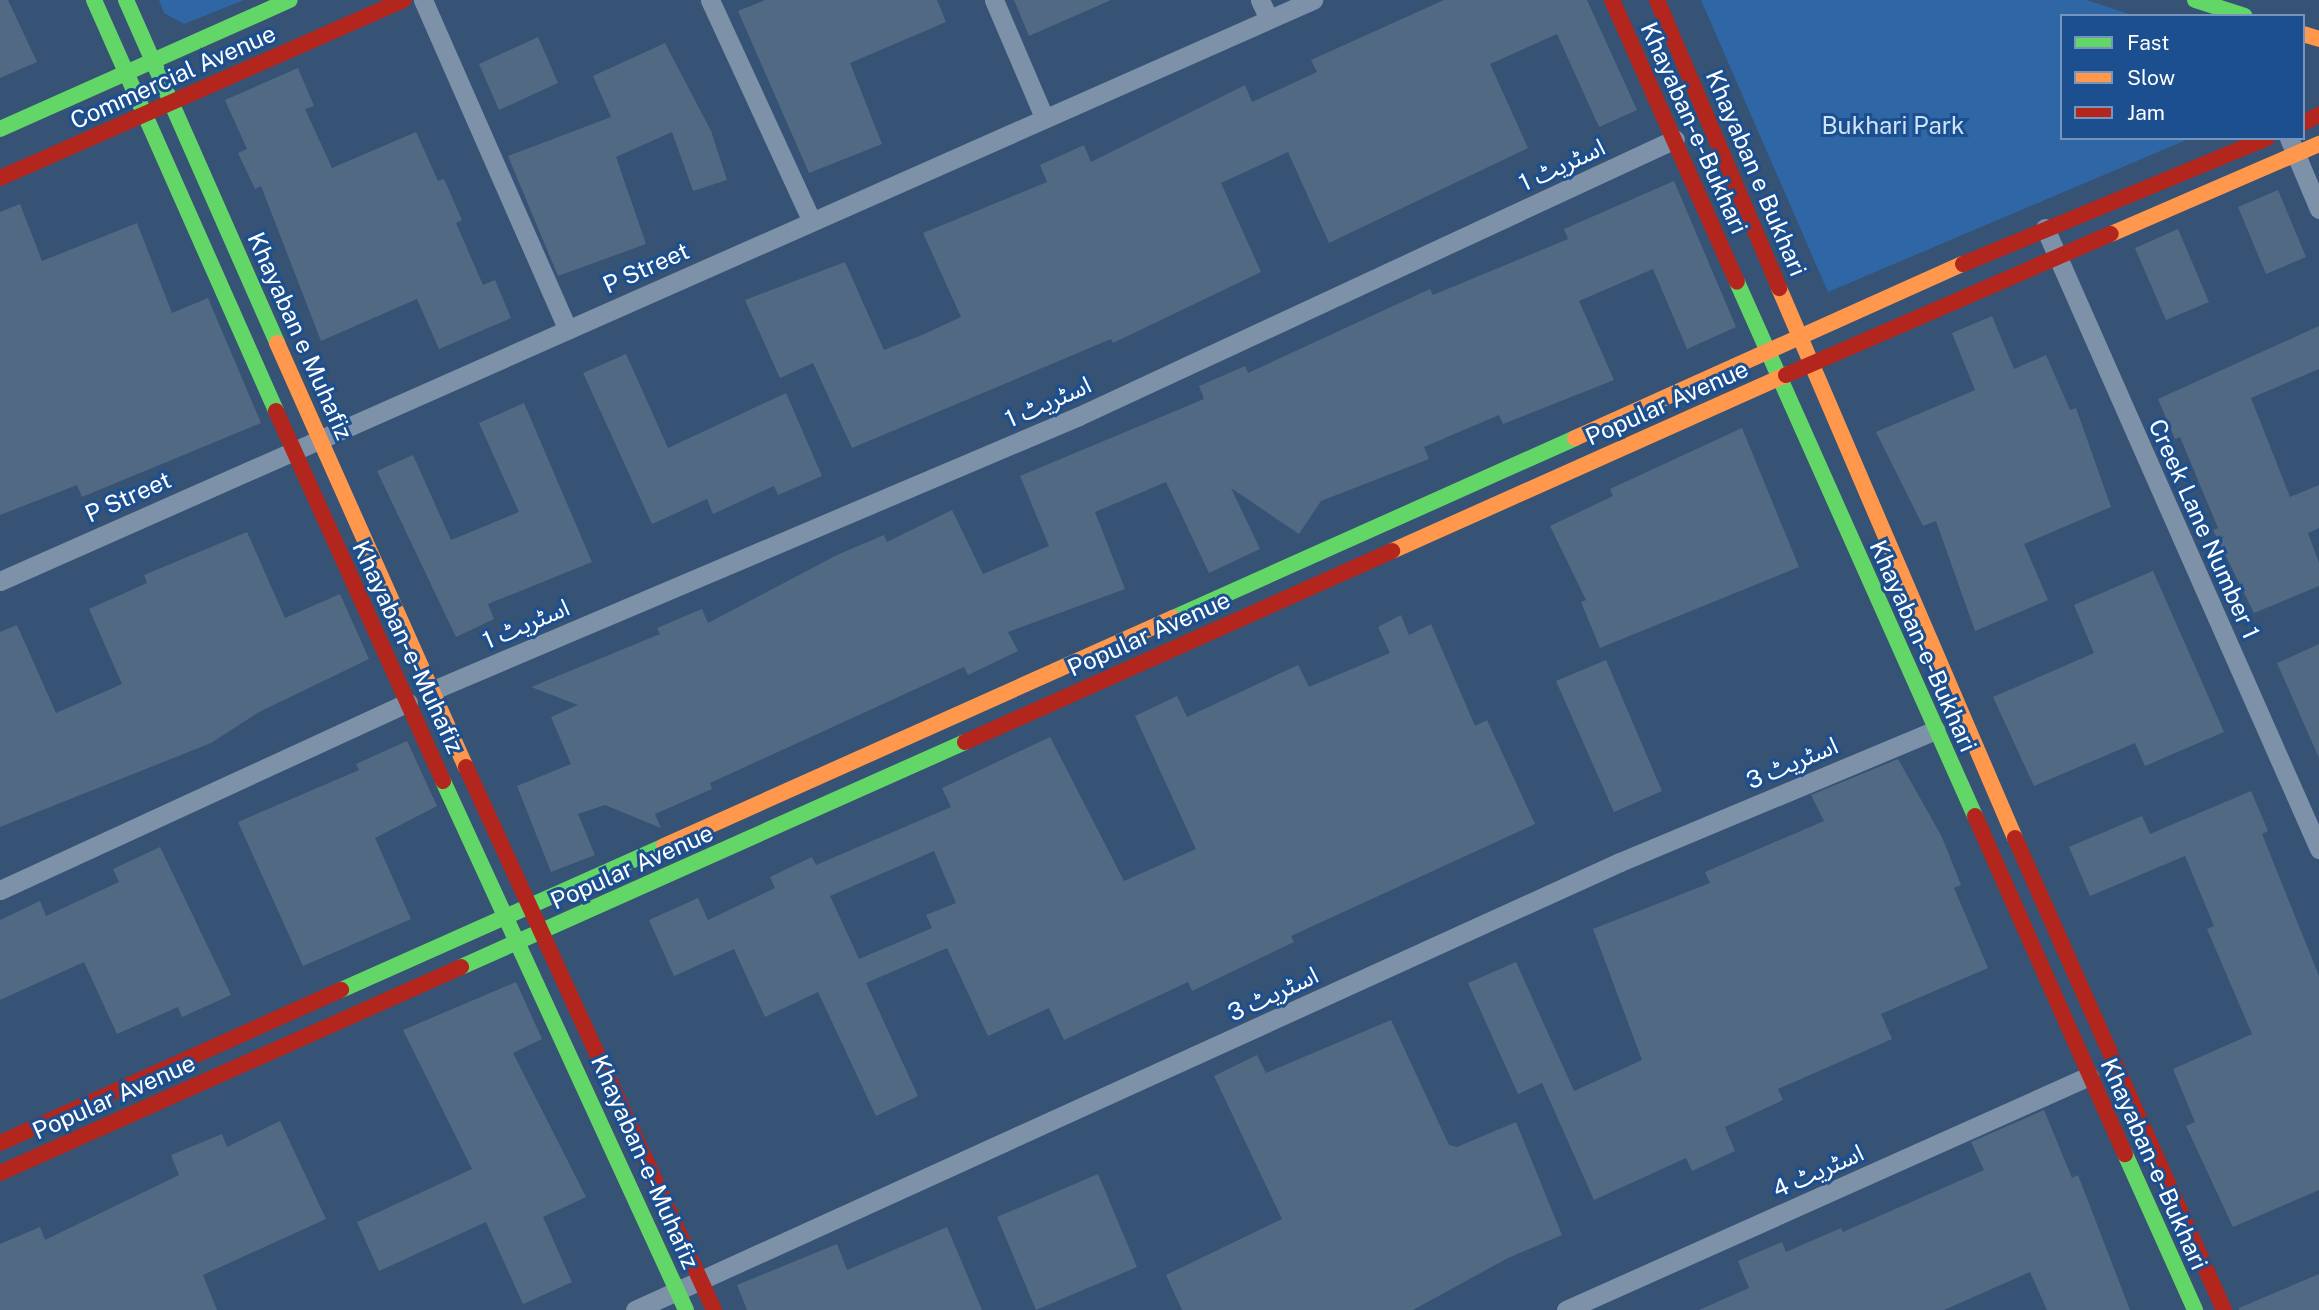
<!DOCTYPE html>
<meta charset="utf-8">
<style>
body{margin:0}
#map{position:relative;width:2319px;height:1310px;overflow:hidden;background:#365274;font-family:"Public Sans","Noto Sans Arabic",sans-serif}
div>[style]{position:absolute}
.green>*{inset:0;background:#2f66a5}
.building>*{inset:0;background:#526984}
.street>*{height:19px;margin:-9.5px;padding:0 9.5px;transform-origin:9.5px;border-radius:9.5px;background:#7d92a8}
.fast>*{height:16px;margin:-8px;padding:0 8px;transform-origin:8px;border-radius:8px;background:#63d668}
.slow>*{height:16px;margin:-8px;padding:0 8px;transform-origin:8px;border-radius:8px;background:#ff974d}
.jam>*{height:16px;margin:-8px;padding:0 8px;transform-origin:8px;border-radius:8px;background:#b3261e}
span{translate:-50% -50%;white-space:nowrap;text-align:center;line-height:1.15;-webkit-text-stroke:6px #1b4f8f;paint-order:stroke}
.street-label{font-size:24px;color:#fff}
.park-label{font-size:24px;color:#cfe3fa}
.legend{position:absolute;left:2060px;top:14px;width:245px;height:126px;box-sizing:border-box;background:#1b4f8f;border:2px solid #7695bc;margin:0;padding:9px 12px;list-style:none;font-size:21px;color:#fff}
.legend li{display:flex;align-items:center;gap:14px;height:35px}
.legend b{width:35px;border:2px solid #7695bc}
</style>
<div id="map">
<div class="green">
<div style="clip-path:polygon(159px 0,244px 0,184px 24px,164px 13px)"></div>
<div style="clip-path:polygon(1701px 0,2087px 0,2135px 16px,2062px 16px,2062px 138px,2191px 138px,1828px 292px)"></div>
</div>
<div class="building">
<div style="clip-path:polygon(0 0,8px 0,37px 62px,0 78px)"></div>
<div style="clip-path:polygon(765px 0,937px 0,946px 22px,850px 63px,882px 144px,809px 173px,738px 11px)"></div>
<div style="clip-path:polygon(1014px 0,1111px 0,1029px 36px)"></div>
<div style="clip-path:polygon(1444px 0,1587px 0,1637px 110px,1599px 127px,1557px 34px,1490px 64px,1528px 148px,1329px 243px,1288px 152px,1221px 183px,1261px 272px,1113px 343px,1111px 339px,852px 448px,813px 363px,780px 378px,745px 300px,845px 262px,884px 350px,922px 335px,961px 317px,923px 233px,1047px 182px,1040px 165px,1084px 145px,1091px 162px,1245px 85px,1252px 102px,1317px 72px,1311px 60px)"></div>
<div style="clip-path:polygon(538px 37px,558px 83px,499px 110px,479px 64px)"></div>
<div style="clip-path:polygon(665px 43px,711px 131px,727px 180px,693px 191px,672px 132px,616px 157px,646px 244px,558px 276px,508px 156px,611px 117px,593px 76px)"></div>
<div style="clip-path:polygon(298px 68px,314px 106px,305px 109px,332px 168px,416px 132px,438px 181px,444px 179px,462px 220px,456px 223px,483px 285px,495px 280px,511px 318px,439px 349px,417px 299px,321px 341px,261px 186px,255px 189px,238px 153px,247px 149px,225px 100px)"></div>
<div style="clip-path:polygon(1674px 181px,1736px 327px,1687px 349px,1653px 269px,1579px 301px,1614px 380px,1503px 424px,1499px 415px,1424px 447px,1429px 459px,1321px 501px,1299px 534px,1231px 488px,1260px 549px,1209px 573px,1166px 482px,1095px 512px,1125px 589px,1008px 632px,1018px 651px,968px 675px,964px 667px,710px 783px,712px 789px,655px 814px,661px 828px,605px 805px,578px 814px,595px 855px,551px 872px,517px 786px,571px 764px,551px 717px,578px 705px,531px 687px,660px 634px,657px 628px,702px 609px,708px 623px,837px 555px,884px 535px,887px 542px,952px 510px,983px 574px,1049px 546px,1020px 476px,1204px 399px,1199px 386px,1245px 366px,1248px 373px,1430px 289px,1433px 295px,1568px 239px,1564px 229px)"></div>
<div style="clip-path:polygon(2278px 190px,2306px 257px,2266px 274px,2238px 207px)"></div>
<div style="clip-path:polygon(20px 204px,42px 261px,137px 223px,172px 313px,208px 298px,261px 423px,82px 497px,77px 485px,0 515px,0 212px)"></div>
<div style="clip-path:polygon(2178px 229px,2209px 302px,2166px 320px,2135px 248px)"></div>
<div style="clip-path:polygon(1992px 316px,2014px 369px,2046px 355px,2070px 410px,2076px 408px,2111px 507px,2024px 544px,2048px 600px,1975px 631px,1936px 521px,1923px 526px,1876px 432px,1975px 390px,1952px 333px)"></div>
<div style="clip-path:polygon(2319px 326px,2319px 369px,2251px 398px,2290px 497px,2319px 485px,2319px 528px,2308px 533px,2319px 563px,2319px 586px,2254px 613px,2213px 530px,2218px 528px,2180px 437px,2175px 439px,2158px 399px)"></div>
<div style="clip-path:polygon(626px 354px,668px 448px,786px 393px,822px 476px,778px 495px,774px 486px,713px 514px,707px 499px,652px 524px,583px 373px)"></div>
<div style="clip-path:polygon(524px 403px,592px 562px,488px 604px,494px 619px,456px 637px,377px 471px,413px 455px,451px 540px,519px 512px,479px 423px)"></div>
<div style="clip-path:polygon(1742px 428px,1799px 567px,1600px 648px,1581px 602px,1586px 600px,1550px 526px,1613px 496px,1610px 489px)"></div>
<div style="clip-path:polygon(247px 532px,285px 618px,340px 594px,369px 659px,259px 712px,211px 743px,0 827px,0 632px,17px 625px,56px 713px,122px 684px,89px 609px,147px 583px,144px 575px)"></div>
<div style="clip-path:polygon(2153px 571px,2224px 732px,2145px 766px,2135px 743px,2034px 786px,1993px 697px,2094px 653px,2074px 605px)"></div>
<div style="clip-path:polygon(evenodd,1401px 615px,1409px 635px,1431px 624px,1475px 726px,1487px 720px,1535px 824px,1291px 936px,1294px 942px,1192px 991px,1188px 982px,1064px 1040px,1049px 1008px,988px 1036px,947px 948px,866px 983px,918px 1096px,876px 1116px,818px 992px,765px 1017px,734px 949px,674px 976px,649px 920px,698px 898px,708px 920px,775px 888px,770px 877px,812px 857px,816px 865px,951px 807px,942px 788px,1050px 737px,1124px 881px,1196px 849px,1135px 716px,1177px 696px,1187px 717px,1298px 665px,1309px 687px,1390px 653px,1378px 627px,1401px 615px,934px 851px,956px 903px,926px 915px,932px 928px,859px 959px,830px 896px,934px 851px)"></div>
<div style="clip-path:polygon(2319px 644px,2319px 758px,2277px 663px)"></div>
<div style="clip-path:polygon(1606px 660px,1662px 791px,1614px 812px,1556px 681px)"></div>
<div style="clip-path:polygon(407px 741px,437px 806px,375px 838px,411px 919px,303px 966px,238px 822px,359px 770px,356px 764px)"></div>
<div style="clip-path:polygon(1898px 759px,1942px 837px,1961px 885px,1954px 888px,1988px 968px,1881px 1014px,1892px 1039px,1778px 1089px,1783px 1100px,1725px 1127px,1735px 1151px,1692px 1171px,1686px 1158px,1594px 1200px,1542px 1083px,1518px 1094px,1468px 983px,1516px 962px,1574px 1091px,1642px 1060px,1593px 929px,1710px 883px,1705px 872px,1824px 821px,1811px 795px)"></div>
<div style="clip-path:polygon(2251px 791px,2268px 831px,2262px 834px,2319px 976px,2319px 1190px,2233px 1227px,2186px 1126px,2195px 1122px,2173px 1069px,2252px 1034px,2207px 929px,2214px 926px,2185px 856px,2090px 896px,2069px 847px,2142px 816px,2150px 834px)"></div>
<div style="clip-path:polygon(160px 847px,231px 995px,182px 1017px,178px 1007px,117px 1034px,84px 962px,0 1000px,0 920px,40px 901px,46px 916px,119px 882px,113px 869px)"></div>
<div style="clip-path:polygon(516px 982px,542px 1039px,513px 1053px,586px 1197px,543px 1217px,572px 1282px,523px 1304px,486px 1222px,379px 1271px,357px 1222px,472px 1169px,403px 1030px)"></div>
<div style="clip-path:polygon(1391px 1020px,1449px 1145px,1457px 1147px,1516px 1122px,1562px 1235px,1508px 1258px,1413px 1310px,1182px 1310px,1166px 1275px,1282px 1219px,1214px 1076px,1257px 1055px,1266px 1073px)"></div>
<div style="clip-path:polygon(2044px 1110px,2072px 1178px,2078px 1175px,2130px 1310px,2047px 1310px,2030px 1272px,1944px 1310px,1699px 1310px,1749px 1288px,1738px 1261px,1782px 1242px,1786px 1252px,1841px 1228px,1843px 1232px,1984px 1170px,1971px 1142px)"></div>
<div style="clip-path:polygon(280px 1121px,326px 1219px,203px 1275px,217px 1310px,0 1310px,0 1244px,40px 1227px,45px 1240px,179px 1175px,171px 1155px,222px 1134px,227px 1147px)"></div>
<div style="clip-path:polygon(1098px 1174px,1137px 1267px,1036px 1310px,997px 1217px)"></div>
<div style="clip-path:polygon(947px 1227px,982px 1310px,747px 1310px,737px 1285px,837px 1244px,847px 1270px)"></div>
<div style="clip-path:polygon(2319px 1274px,2319px 1310px,2239px 1310px,2239px 1308px)"></div>
</div>
<div class="street">
<div style="left:423px;top:0;width:360px;rotate:66.3deg"></div>
<div style="left:710px;top:0;width:242px;rotate:65.3deg"></div>
<div style="left:994px;top:0;width:125px;rotate:66.9deg"></div>
<div style="left:1260px;top:0;width:21px;rotate:65deg"></div>
<div style="left:2289px;top:138px;width:77px;rotate:67.1deg"></div>
<div style="left:2045px;top:228px;width:679px;rotate:66.19deg"></div>
<div style="left:0;top:581px;width:1436px;rotate:-23.87deg"></div>
<div style="left:431px;top:691px;width:704px;rotate:-23deg"></div>
<div style="left:1079px;top:416px;width:657px;rotate:-24.93deg"></div>
<div style="left:0;top:890px;width:449px;rotate:-24.7deg"></div>
<div style="left:635px;top:1310px;width:1082px;rotate:-24.46deg"></div>
<div style="left:1620px;top:862px;width:342px;rotate:-22.7deg"></div>
<div style="left:1566px;top:1310px;width:573px;rotate:-24.1deg"></div>
</div>
<div class="fast">
<div style="left:94px;top:0;width:449px;rotate:66.1deg"></div>
<div style="left:126px;top:0;width:375px;rotate:66.2deg"></div>
<div style="left:2195px;top:0;width:52px;rotate:17.7deg"></div>
<div style="left:0;top:129px;width:317px;rotate:-24deg"></div>
<div style="left:1737px;top:282px;width:585px;rotate:65.98deg"></div>
<div style="left:1173px;top:618px;width:440px;rotate:-24.1deg"></div>
<div style="left:443px;top:781px;width:582px;rotate:65.33deg"></div>
<div style="left:461px;top:967px;width:552px;rotate:-24.06deg"></div>
<div style="left:341px;top:990px;width:354px;rotate:-24deg"></div>
<div style="left:2125px;top:1154px;width:171px;rotate:65.8deg"></div>
</div>
<div class="slow">
<div style="left:2303px;top:34px;width:17px;rotate:17deg"></div>
<div style="left:2111px;top:234px;width:227px;rotate:-23.4deg"></div>
<div style="left:1779px;top:288px;width:598px;rotate:66.78deg"></div>
<div style="left:277px;top:343px;width:464px;rotate:66deg"></div>
<div style="left:1575px;top:438px;width:425px;rotate:-24.2deg"></div>
<div style="left:1392px;top:551px;width:432px;rotate:-24.1deg"></div>
<div style="left:664px;top:846px;width:558px;rotate:-24.13deg"></div>
</div>
<div class="jam">
<div style="left:1612px;top:0;width:308px;rotate:66.1deg"></div>
<div style="left:1657px;top:0;width:313px;rotate:67deg"></div>
<div style="left:2303px;top:123px;width:18px;rotate:-27deg"></div>
<div style="left:0;top:178px;width:441px;rotate:-23.8deg"></div>
<div style="left:1963px;top:264px;width:329px;rotate:-22.5deg"></div>
<div style="left:1786px;top:375px;width:354px;rotate:-23.5deg"></div>
<div style="left:276px;top:411px;width:406px;rotate:65.7deg"></div>
<div style="left:965px;top:742px;width:468px;rotate:-24.1deg"></div>
<div style="left:466px;top:767px;width:597px;rotate:65.45deg"></div>
<div style="left:1975px;top:816px;width:370px;rotate:66.1deg"></div>
<div style="left:2015px;top:838px;width:516px;rotate:66.12deg"></div>
<div style="left:0;top:1143px;width:374px;rotate:-24.2deg"></div>
<div style="left:0;top:1173px;width:505px;rotate:-24.08deg"></div>
</div>
<div class="street-label">
<span style="left:173px;top:77px;rotate:-24deg">Commercial Avenue</span>
<span style="left:1694px;top:128px;rotate:66deg">Khayaban-e-Bukhari</span>
<span style="left:1562px;top:165px;rotate:-25deg">اسٹریٹ 1</span>
<span style="left:1756px;top:173px;rotate:67deg">Khayaban e Bukhari</span>
<span style="left:646px;top:268px;rotate:-24deg">P Street</span>
<span style="left:300px;top:336px;rotate:66deg">Khayaban e Muhafiz</span>
<span style="left:1048px;top:402px;rotate:-24deg">اسٹریٹ 1</span>
<span style="left:1667px;top:403px;rotate:-24deg">Popular Avenue</span>
<span style="left:128px;top:497px;rotate:-24deg">P Street</span>
<span style="left:2204px;top:529px;rotate:66deg">Creek Lane Number 1</span>
<span style="left:526px;top:624px;rotate:-23deg">اسٹریٹ 1</span>
<span style="left:1149px;top:634px;rotate:-24deg">Popular Avenue</span>
<span style="left:1923px;top:646px;rotate:66deg">Khayaban-e-Bukhari</span>
<span style="left:408px;top:647px;rotate:65deg">Khayaban-e-Muhafiz</span>
<span style="left:1792px;top:763px;rotate:-23deg">اسٹریٹ 3</span>
<span style="left:632px;top:867px;rotate:-24deg">Popular Avenue</span>
<span style="left:1273px;top:994px;rotate:-25deg">اسٹریٹ 3</span>
<span style="left:114px;top:1097px;rotate:-24deg">Popular Avenue</span>
<span style="left:645px;top:1162px;rotate:66deg">Khayaban-e-Muhafiz</span>
<span style="left:2154px;top:1164px;rotate:66deg">Khayaban-e-Bukhari</span>
<span style="left:1818px;top:1171px;rotate:-24deg">اسٹریٹ 4</span>
</div>
<div class="park-label">
<span style="left:1893px;top:126px">Bukhari Park</span>
</div>
<ul class="legend">
<li><b style="height:9px;background:#63d668"></b>Fast</li>
<li><b style="height:9px;background:#ff974d"></b>Slow</li>
<li><b style="height:9px;background:#b3261e"></b>Jam</li>
</ul>
</div>
